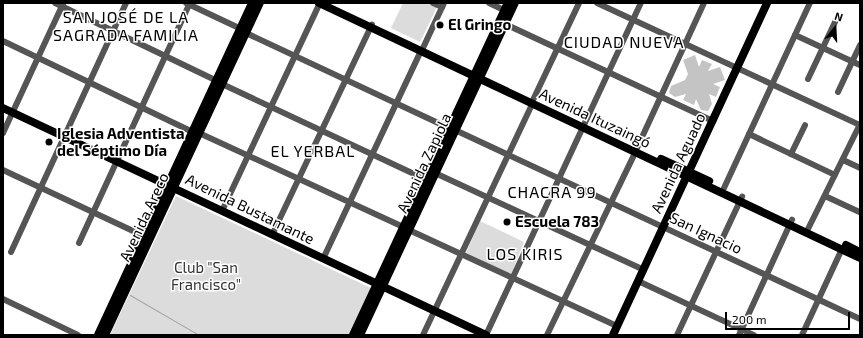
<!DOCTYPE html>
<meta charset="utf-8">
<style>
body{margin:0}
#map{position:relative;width:863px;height:338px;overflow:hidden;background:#fff;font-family:"Exo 2",sans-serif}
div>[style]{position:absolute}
.green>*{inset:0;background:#dcdcdc}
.stream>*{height:1px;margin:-0.5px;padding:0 0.5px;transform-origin:0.5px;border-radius:0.5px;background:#a3a3a3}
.building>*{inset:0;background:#c4c4c4}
.minor>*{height:6px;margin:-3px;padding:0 3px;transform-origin:3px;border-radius:3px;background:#555}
.major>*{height:8px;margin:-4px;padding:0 4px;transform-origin:4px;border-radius:4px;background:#000}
.dots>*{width:11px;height:11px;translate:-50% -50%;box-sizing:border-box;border:2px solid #fff;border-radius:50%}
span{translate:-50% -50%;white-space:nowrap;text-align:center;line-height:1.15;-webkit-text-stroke:3px #fff;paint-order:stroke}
.poi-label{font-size:15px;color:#000;font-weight:700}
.left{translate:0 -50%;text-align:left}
.street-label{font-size:15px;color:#000}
.park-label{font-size:15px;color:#333}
.neighbourhood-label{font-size:16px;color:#000;letter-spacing:1px}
.frame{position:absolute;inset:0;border:4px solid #000;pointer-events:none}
.north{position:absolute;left:815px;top:8px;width:40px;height:40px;-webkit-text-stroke:3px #fff;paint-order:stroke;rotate:18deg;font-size:11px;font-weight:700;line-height:16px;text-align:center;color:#000}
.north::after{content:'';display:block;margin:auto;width:14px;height:18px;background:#000;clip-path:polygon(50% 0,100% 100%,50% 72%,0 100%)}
.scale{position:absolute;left:725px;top:312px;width:125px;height:18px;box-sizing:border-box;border:2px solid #000;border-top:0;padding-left:5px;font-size:12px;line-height:14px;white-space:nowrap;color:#000;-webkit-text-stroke:3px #fff;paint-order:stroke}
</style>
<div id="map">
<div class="green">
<div style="clip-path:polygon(403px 3px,439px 3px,420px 42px,391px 28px)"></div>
<div style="clip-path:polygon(176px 196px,371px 288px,350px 335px,110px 335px)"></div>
<div style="clip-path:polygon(480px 221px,524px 242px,511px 274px,466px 253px)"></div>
</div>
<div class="stream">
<div style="left:130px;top:295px;width:80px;rotate:30.1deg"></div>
</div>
<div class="building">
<div style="clip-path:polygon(695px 55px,699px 67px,702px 60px,712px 64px,708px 71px,720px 67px,725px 80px,713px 84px,720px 87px,716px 97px,709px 94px,712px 104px,708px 111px,701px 110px,696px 99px,694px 105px,683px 100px,686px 94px,675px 97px,669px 93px,671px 86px,685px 80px,688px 74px,683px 60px)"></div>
</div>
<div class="minor">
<div style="left:55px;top:3px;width:180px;rotate:25.7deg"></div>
<div style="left:186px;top:3px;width:61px;rotate:25.3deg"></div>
<div style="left:433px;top:3px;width:10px;rotate:24deg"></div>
<div style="left:489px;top:3px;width:17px;rotate:25deg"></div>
<div style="left:597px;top:3px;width:290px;rotate:24.9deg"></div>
<div style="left:505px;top:24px;width:230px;rotate:25deg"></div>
<div style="left:246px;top:33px;width:224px;rotate:25.1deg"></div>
<div style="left:795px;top:35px;width:72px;rotate:24.8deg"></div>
<div style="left:3px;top:41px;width:211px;rotate:25.6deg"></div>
<div style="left:423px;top:48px;width:50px;rotate:-65deg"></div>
<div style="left:808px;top:79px;width:68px;rotate:-64.6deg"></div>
<div style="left:222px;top:84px;width:224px;rotate:25.1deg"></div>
<div style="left:838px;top:92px;width:52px;rotate:-64.9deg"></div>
<div style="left:533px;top:100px;width:107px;rotate:-64.6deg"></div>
<div style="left:455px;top:130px;width:447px;rotate:25deg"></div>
<div style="left:3px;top:133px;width:142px;rotate:-65.1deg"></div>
<div style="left:199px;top:133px;width:225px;rotate:24.7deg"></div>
<div style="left:749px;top:134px;width:95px;rotate:25.5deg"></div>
<div style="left:637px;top:148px;width:160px;rotate:-65.2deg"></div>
<div style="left:791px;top:154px;width:32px;rotate:-64deg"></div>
<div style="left:843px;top:160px;width:19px;rotate:25deg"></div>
<div style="left:3px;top:170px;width:156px;rotate:25.1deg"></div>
<div style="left:435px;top:173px;width:230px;rotate:24.9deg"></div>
<div style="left:724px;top:188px;width:204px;rotate:-65.1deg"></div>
<div style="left:825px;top:196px;width:38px;rotate:25deg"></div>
<div style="left:222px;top:211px;width:230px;rotate:-64.8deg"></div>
<div style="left:409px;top:230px;width:229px;rotate:24.8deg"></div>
<div style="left:806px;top:233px;width:122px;rotate:-63.6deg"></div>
<div style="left:272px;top:235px;width:233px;rotate:-64.6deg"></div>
<div style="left:79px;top:243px;width:264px;rotate:-65.2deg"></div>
<div style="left:11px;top:252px;width:274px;rotate:-65.2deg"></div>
<div style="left:323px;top:259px;width:230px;rotate:-64.8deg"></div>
<div style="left:638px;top:281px;width:128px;rotate:25deg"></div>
<div style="left:3px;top:299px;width:83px;rotate:25.6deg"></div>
<div style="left:423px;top:335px;width:255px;rotate:-64.7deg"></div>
<div style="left:486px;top:335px;width:366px;rotate:-65deg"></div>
<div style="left:547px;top:335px;width:202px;rotate:-64.2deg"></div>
<div style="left:677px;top:335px;width:153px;rotate:-64.8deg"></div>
<div style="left:739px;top:335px;width:127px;rotate:-65.3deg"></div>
<div style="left:802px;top:335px;width:95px;rotate:-65.1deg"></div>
</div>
<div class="major">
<div style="left:319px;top:3px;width:598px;rotate:25.24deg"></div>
<div style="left:3px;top:108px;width:534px;rotate:25.17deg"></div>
<div style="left:661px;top:159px;width:53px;rotate:24.6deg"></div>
<div style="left:846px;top:245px;width:16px;rotate:27deg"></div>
<div style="left:98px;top:335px;width:366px;rotate:-65.1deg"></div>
<div style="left:105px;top:335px;width:366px;rotate:-65deg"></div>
<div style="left:353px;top:335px;width:366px;rotate:-65deg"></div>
<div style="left:360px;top:335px;width:366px;rotate:-65deg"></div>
<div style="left:613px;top:335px;width:366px;rotate:-65.1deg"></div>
</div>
<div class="dots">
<div style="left:440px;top:25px;background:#000"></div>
<div style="left:49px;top:142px;background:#000"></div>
<div style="left:507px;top:222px;background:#000"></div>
</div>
<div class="poi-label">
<span class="left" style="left:448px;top:25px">El Gringo</span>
<span class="left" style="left:57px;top:142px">Iglesia Adventista<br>del Séptimo Día</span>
<span class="left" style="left:515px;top:222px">Escuela 783</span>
</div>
<div class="street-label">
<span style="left:595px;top:118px;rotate:25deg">Avenida Ituzaingó</span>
<span style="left:424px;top:163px;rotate:-65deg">Avenida Zapiola</span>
<span style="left:678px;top:163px;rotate:-65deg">Avenida Aguado</span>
<span style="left:250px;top:209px;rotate:26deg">Avenida Bustamante</span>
<span style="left:144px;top:217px;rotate:-65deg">Avenida Areco</span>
<span style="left:706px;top:233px;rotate:25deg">San Ignacio</span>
</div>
<div class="park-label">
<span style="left:206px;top:276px">Club "San<br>Francisco"</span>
</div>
<div class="neighbourhood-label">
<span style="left:126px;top:26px">SAN JOSÉ DE LA<br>SAGRADA FAMILIA</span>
<span style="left:624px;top:42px">CIUDAD NUEVA</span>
<span style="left:313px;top:151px">EL YERBAL</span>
<span style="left:552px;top:192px">CHACRA 99</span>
<span style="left:525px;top:254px">LOS KIRIS</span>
</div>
<div class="frame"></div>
<div class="north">N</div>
<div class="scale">200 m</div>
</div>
